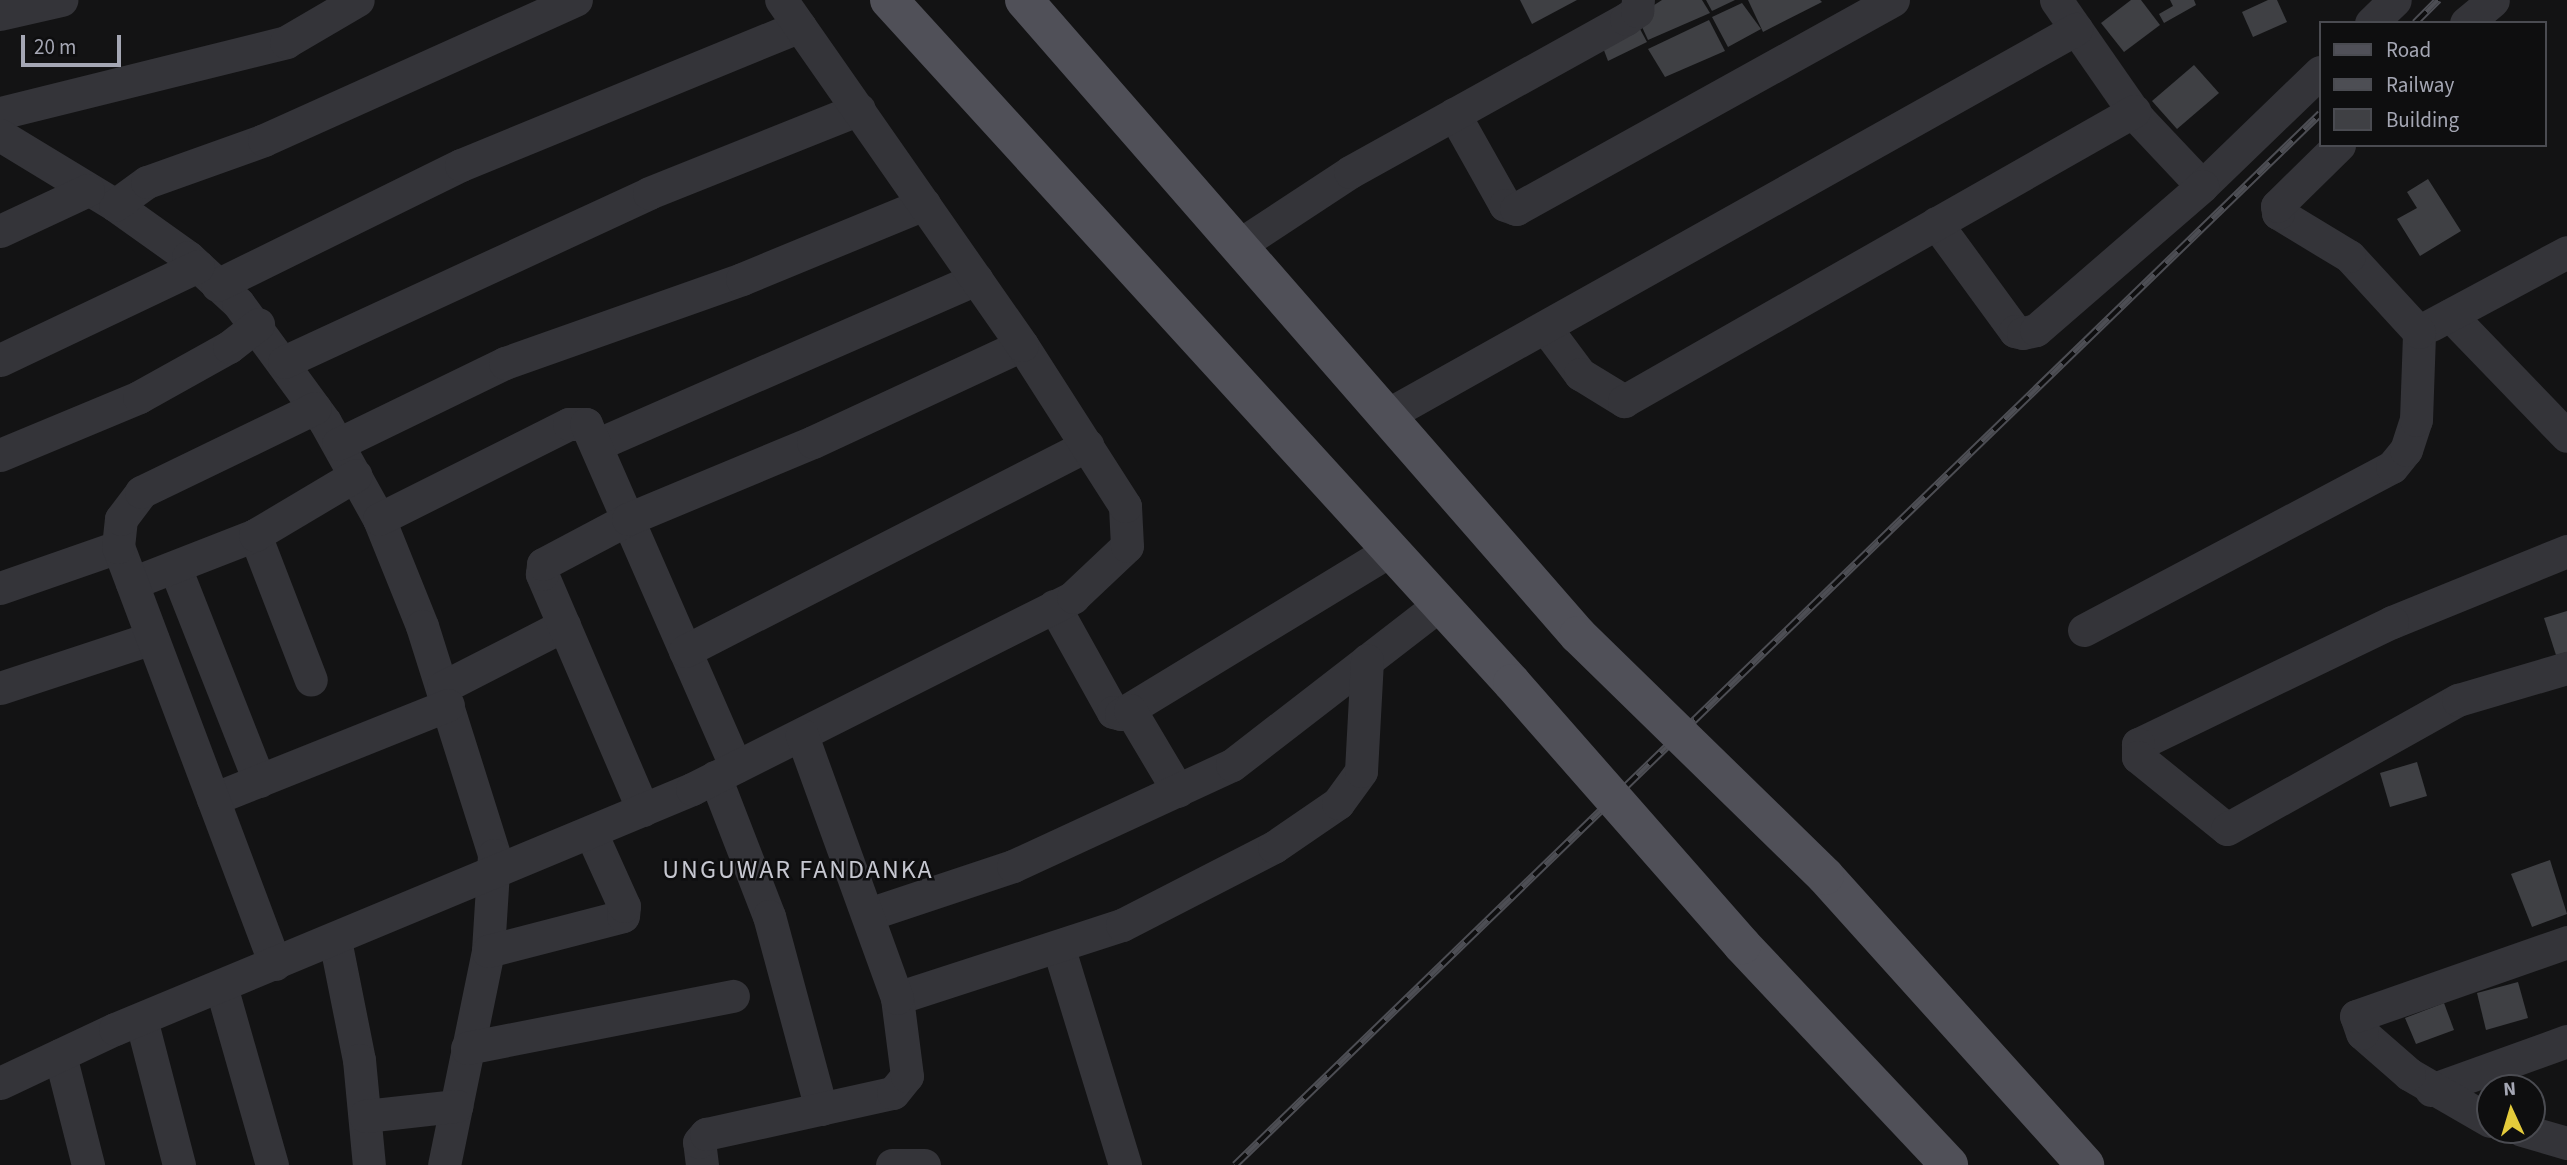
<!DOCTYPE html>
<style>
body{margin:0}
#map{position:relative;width:2567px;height:1165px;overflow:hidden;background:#131314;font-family:"Source Sans 3",sans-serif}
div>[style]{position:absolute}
.building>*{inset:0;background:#3f4044}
.street>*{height:33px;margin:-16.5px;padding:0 16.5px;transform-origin:16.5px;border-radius:16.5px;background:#343439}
.primary>*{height:38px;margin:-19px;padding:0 19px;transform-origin:19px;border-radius:19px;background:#505058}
.rail>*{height:8px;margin-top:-4px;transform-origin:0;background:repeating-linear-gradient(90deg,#0e0e0f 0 16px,#4d4e54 0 32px);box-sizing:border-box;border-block:2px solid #4d4e54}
.primary-bridge>*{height:38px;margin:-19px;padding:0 19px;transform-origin:19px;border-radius:19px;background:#505058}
span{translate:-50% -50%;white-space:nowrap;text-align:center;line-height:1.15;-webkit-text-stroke:5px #0e0e0f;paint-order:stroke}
.quarter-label{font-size:26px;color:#c6c7d0;letter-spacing:2px}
.legend{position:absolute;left:2319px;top:21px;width:228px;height:126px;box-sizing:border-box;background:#0e0e0f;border:2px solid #4a4b51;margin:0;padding:9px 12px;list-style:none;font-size:21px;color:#a5a7b4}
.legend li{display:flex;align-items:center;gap:14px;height:35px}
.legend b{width:35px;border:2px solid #4a4b51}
.north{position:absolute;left:2476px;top:1074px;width:70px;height:70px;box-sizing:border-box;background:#0e0e0f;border:2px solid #4a4b51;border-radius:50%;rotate:356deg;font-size:19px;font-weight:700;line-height:28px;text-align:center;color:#a5a7b4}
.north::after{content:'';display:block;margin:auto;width:24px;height:32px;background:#e4cb3b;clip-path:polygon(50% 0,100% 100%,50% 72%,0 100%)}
.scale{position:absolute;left:21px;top:35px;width:100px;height:32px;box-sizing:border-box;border:4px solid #a5a7b4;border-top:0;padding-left:9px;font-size:21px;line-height:24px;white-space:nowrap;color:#a5a7b4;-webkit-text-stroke:5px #0e0e0f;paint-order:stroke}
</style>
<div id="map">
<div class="building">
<div style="clip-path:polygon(1520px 0,1577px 0,1532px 24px)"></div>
<div style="clip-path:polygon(1662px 0,1702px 0,1710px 13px,1648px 40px,1637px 16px)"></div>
<div style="clip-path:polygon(1706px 0,1735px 0,1712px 11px)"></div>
<div style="clip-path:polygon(1748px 0,1820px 0,1822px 2px,1763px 32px)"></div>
<div style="clip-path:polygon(2131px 0,2141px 0,2160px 25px,2124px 52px,2101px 23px)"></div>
<div style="clip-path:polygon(2170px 0,2194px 0,2196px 5px,2164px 23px,2159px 14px,2173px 6px)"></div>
<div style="clip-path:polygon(2268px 0,2277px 0,2287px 22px,2253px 37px,2242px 12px)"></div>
<div style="clip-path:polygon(1742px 3px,1761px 29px,1728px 47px,1712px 17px)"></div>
<div style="clip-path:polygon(1633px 16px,1647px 42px,1608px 61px,1599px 37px)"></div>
<div style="clip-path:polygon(1709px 20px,1725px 51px,1665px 77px,1648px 49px)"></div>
<div style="clip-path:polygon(2194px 65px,2219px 93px,2177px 129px,2152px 101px)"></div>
<div style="clip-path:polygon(2428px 179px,2461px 231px,2420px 256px,2397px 219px,2417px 208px,2407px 192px)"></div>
<div style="clip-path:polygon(2567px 611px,2567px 652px,2556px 655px,2544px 618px)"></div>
<div style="clip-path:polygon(2417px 762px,2427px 796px,2390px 807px,2380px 773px)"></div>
<div style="clip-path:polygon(2550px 860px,2567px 914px,2532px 927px,2511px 874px)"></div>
<div style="clip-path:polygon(2518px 982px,2528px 1018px,2486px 1030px,2477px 993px)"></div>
<div style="clip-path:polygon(2444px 1003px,2454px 1030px,2416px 1044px,2405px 1018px)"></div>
</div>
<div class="street">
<div style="left:2056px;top:0;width:144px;rotate:55.2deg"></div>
<div style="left:2138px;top:118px;width:93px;rotate:46.7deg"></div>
<div style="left:2202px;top:186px;width:164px;rotate:-44deg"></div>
<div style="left:0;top:14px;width:63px;rotate:-12.9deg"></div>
<div style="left:2371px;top:23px;width:33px;rotate:-44deg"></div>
<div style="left:2466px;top:23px;width:35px;rotate:-40deg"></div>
<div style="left:0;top:113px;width:295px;rotate:-13.9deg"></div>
<div style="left:286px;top:42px;width:83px;rotate:-30.3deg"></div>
<div style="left:1454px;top:114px;width:104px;rotate:60.7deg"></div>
<div style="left:1505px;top:205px;width:12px;rotate:20deg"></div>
<div style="left:1516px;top:209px;width:431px;rotate:-29deg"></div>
<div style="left:0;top:135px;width:135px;rotate:31.3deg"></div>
<div style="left:115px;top:205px;width:90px;rotate:35.5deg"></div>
<div style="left:188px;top:257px;width:68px;rotate:42.6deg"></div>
<div style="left:238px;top:303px;width:147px;rotate:53.8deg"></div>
<div style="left:325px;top:422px;width:111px;rotate:60.9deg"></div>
<div style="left:379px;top:519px;width:115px;rotate:68.1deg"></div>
<div style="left:422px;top:626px;width:240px;rotate:72.5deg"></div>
<div style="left:494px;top:855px;width:96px;rotate:93.6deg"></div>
<div style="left:488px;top:951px;width:218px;rotate:101.6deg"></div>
<div style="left:115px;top:205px;width:39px;rotate:-36deg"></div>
<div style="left:147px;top:182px;width:124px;rotate:-19.7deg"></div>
<div style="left:264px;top:140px;width:342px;rotate:-24.2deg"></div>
<div style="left:1936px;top:223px;width:134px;rotate:53.8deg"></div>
<div style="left:2015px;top:331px;width:8px;rotate:14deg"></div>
<div style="left:2023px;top:333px;width:13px;rotate:-13deg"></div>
<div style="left:2036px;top:330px;width:220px;rotate:-40.9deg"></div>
<div style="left:0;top:231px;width:97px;rotate:-25deg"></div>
<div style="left:1239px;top:245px;width:133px;rotate:-33.3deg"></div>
<div style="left:1350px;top:172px;width:316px;rotate:-29deg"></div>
<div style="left:1626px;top:19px;width:14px;rotate:-36deg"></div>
<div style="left:1637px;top:11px;width:11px;rotate:-85deg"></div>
<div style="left:217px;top:285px;width:272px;rotate:-26.2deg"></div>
<div style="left:461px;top:165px;width:366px;rotate:-22.3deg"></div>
<div style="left:2450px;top:315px;width:168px;rotate:46deg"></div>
<div style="left:2431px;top:325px;width:154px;rotate:-28.2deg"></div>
<div style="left:1545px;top:327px;width:59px;rotate:53.3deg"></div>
<div style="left:1580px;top:374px;width:52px;rotate:31.5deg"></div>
<div style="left:1624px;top:401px;width:587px;rotate:-29.62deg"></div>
<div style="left:0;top:360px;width:219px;rotate:-25.4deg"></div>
<div style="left:284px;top:362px;width:402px;rotate:-24.8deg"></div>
<div style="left:649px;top:193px;width:226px;rotate:-21.8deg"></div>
<div style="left:1387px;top:415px;width:790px;rotate:-29.26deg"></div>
<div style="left:338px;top:444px;width:186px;rotate:-25.9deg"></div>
<div style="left:505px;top:363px;width:251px;rotate:-19.5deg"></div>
<div style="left:742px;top:279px;width:197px;rotate:-22.4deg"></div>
<div style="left:596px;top:445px;width:415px;rotate:-23.6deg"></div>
<div style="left:0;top:455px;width:151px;rotate:-22.6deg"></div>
<div style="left:139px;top:397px;width:103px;rotate:-29.1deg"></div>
<div style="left:229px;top:347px;width:37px;rotate:-38deg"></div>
<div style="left:379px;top:519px;width:212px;rotate:-26.6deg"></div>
<div style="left:569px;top:424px;width:17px"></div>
<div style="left:586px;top:424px;width:374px;rotate:66.4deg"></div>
<div style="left:255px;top:535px;width:155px;rotate:68.9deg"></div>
<div style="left:2567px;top:551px;width:189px;rotate:157.9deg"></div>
<div style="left:2392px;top:622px;width:282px;rotate:154.3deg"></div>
<div style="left:2138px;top:744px;width:13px;rotate:90deg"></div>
<div style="left:2138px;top:757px;width:114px;rotate:39deg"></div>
<div style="left:2227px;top:829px;width:265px;rotate:-29.2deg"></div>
<div style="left:2458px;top:700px;width:114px;rotate:-16.4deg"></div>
<div style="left:176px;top:570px;width:227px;rotate:68.5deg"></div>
<div style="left:132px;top:583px;width:132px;rotate:-21.3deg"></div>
<div style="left:255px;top:535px;width:117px;rotate:-30.7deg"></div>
<div style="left:0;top:588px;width:125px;rotate:-19.2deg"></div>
<div style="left:1054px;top:606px;width:121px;rotate:60.9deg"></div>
<div style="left:1113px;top:712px;width:8px;rotate:14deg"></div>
<div style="left:1121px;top:714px;width:316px;rotate:-31.3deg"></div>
<div style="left:2084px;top:630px;width:348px;rotate:-27.9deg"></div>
<div style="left:2392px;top:467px;width:22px;rotate:-51deg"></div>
<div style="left:2406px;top:450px;width:32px;rotate:-72deg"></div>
<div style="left:2416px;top:420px;width:88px;rotate:-88deg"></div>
<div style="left:2419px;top:332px;width:103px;rotate:-132.6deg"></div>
<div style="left:2349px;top:256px;width:83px;rotate:-148.8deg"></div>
<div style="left:2278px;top:213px;width:7px;rotate:-98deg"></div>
<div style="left:2277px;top:206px;width:87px;rotate:-44.5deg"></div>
<div style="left:685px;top:651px;width:452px;rotate:-27.1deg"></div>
<div style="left:443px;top:687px;width:136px;rotate:-27.1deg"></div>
<div style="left:0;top:688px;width:160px;rotate:-18.2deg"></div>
<div style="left:1130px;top:710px;width:94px;rotate:59.3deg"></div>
<div style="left:715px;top:777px;width:149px;rotate:68.8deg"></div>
<div style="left:769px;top:916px;width:200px;rotate:74.9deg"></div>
<div style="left:213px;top:799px;width:253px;rotate:-21.8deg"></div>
<div style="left:643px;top:810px;width:257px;rotate:-113.2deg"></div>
<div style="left:542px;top:574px;width:10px;rotate:-84deg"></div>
<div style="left:543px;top:564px;width:96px;rotate:-27.9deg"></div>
<div style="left:628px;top:519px;width:200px;rotate:-22.6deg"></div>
<div style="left:813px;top:442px;width:230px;rotate:-24.9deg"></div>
<div style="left:869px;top:914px;width:152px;rotate:-18.4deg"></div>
<div style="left:1013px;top:866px;width:241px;rotate:-24.8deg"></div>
<div style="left:1232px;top:765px;width:263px;rotate:-37.7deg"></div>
<div style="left:335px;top:940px;width:122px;rotate:78.7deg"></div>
<div style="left:359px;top:1060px;width:105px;rotate:84.6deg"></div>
<div style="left:1059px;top:949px;width:226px;rotate:73deg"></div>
<div style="left:488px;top:951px;width:139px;rotate:-14.5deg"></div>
<div style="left:623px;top:916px;width:10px;rotate:-84deg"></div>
<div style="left:624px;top:906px;width:80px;rotate:-114.3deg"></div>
<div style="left:275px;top:964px;width:446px;rotate:-110.6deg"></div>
<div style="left:118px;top:547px;width:28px;rotate:-84deg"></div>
<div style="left:121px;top:519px;width:34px;rotate:-53deg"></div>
<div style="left:141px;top:492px;width:193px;rotate:-25.8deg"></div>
<div style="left:221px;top:986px;width:186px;rotate:74.1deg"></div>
<div style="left:897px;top:998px;width:237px;rotate:-18deg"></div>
<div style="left:1122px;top:925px;width:171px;rotate:-27.2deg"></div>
<div style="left:1274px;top:847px;width:78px;rotate:-34.5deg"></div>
<div style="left:1338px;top:803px;width:39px;rotate:-54deg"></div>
<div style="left:1361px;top:771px;width:111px;rotate:-86.9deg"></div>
<div style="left:141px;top:1019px;width:151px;rotate:75.4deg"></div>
<div style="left:467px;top:1048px;width:271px;rotate:-11.1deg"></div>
<div style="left:60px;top:1055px;width:114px;rotate:75.7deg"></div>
<div style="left:0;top:1083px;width:127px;rotate:-25.2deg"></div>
<div style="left:115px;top:1029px;width:625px;rotate:-22.58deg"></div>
<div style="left:692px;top:789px;width:427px;rotate:-26.7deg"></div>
<div style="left:1073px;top:597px;width:74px;rotate:-43.4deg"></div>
<div style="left:1127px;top:546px;width:40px;rotate:-92.9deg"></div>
<div style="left:1125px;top:506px;width:191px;rotate:-122.6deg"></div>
<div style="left:1022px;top:345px;width:421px;rotate:-124.9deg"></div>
<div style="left:2431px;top:1090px;width:145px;rotate:-19.8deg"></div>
<div style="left:365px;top:1116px;width:92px;rotate:-6.3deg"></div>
<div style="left:2490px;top:1121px;width:94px;rotate:-149.9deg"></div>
<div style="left:2409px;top:1074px;width:62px;rotate:-138.9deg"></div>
<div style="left:2362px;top:1033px;width:18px;rotate:-109deg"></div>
<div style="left:2356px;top:1016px;width:224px;rotate:-19.3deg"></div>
<div style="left:2522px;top:1130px;width:47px;rotate:16.1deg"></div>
<div style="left:702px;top:1165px;width:23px;rotate:-97deg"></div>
<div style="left:699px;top:1142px;width:11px;rotate:-49deg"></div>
<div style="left:706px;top:1134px;width:191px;rotate:-12.4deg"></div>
<div style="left:893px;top:1093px;width:22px;rotate:-51deg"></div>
<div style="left:907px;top:1076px;width:79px;rotate:-97.3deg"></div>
<div style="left:897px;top:998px;width:280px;rotate:-109.9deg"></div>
<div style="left:892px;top:1165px;width:32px"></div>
</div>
<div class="primary">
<div style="left:889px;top:0;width:924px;rotate:47.63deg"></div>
<div style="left:1024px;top:0;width:843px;rotate:48.9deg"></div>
<div style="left:1825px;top:876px;width:389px;rotate:48deg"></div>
<div style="left:1742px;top:945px;width:302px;rotate:46.7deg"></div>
</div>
<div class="rail">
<div style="left:2415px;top:23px;width:33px;rotate:-45deg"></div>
<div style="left:1235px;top:1165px;width:1511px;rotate:-44.09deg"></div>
</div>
<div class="primary-bridge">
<div style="left:1578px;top:635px;width:345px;rotate:44.3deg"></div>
<div style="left:1512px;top:683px;width:349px;rotate:48.7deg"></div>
</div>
<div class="quarter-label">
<span style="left:798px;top:870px">UNGUWAR FANDANKA</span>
</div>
<ul class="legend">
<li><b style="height:9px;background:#505058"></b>Road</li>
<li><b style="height:9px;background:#4d4e54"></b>Railway</li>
<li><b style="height:19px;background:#3f4044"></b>Building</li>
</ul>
<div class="north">N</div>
<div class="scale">20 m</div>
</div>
